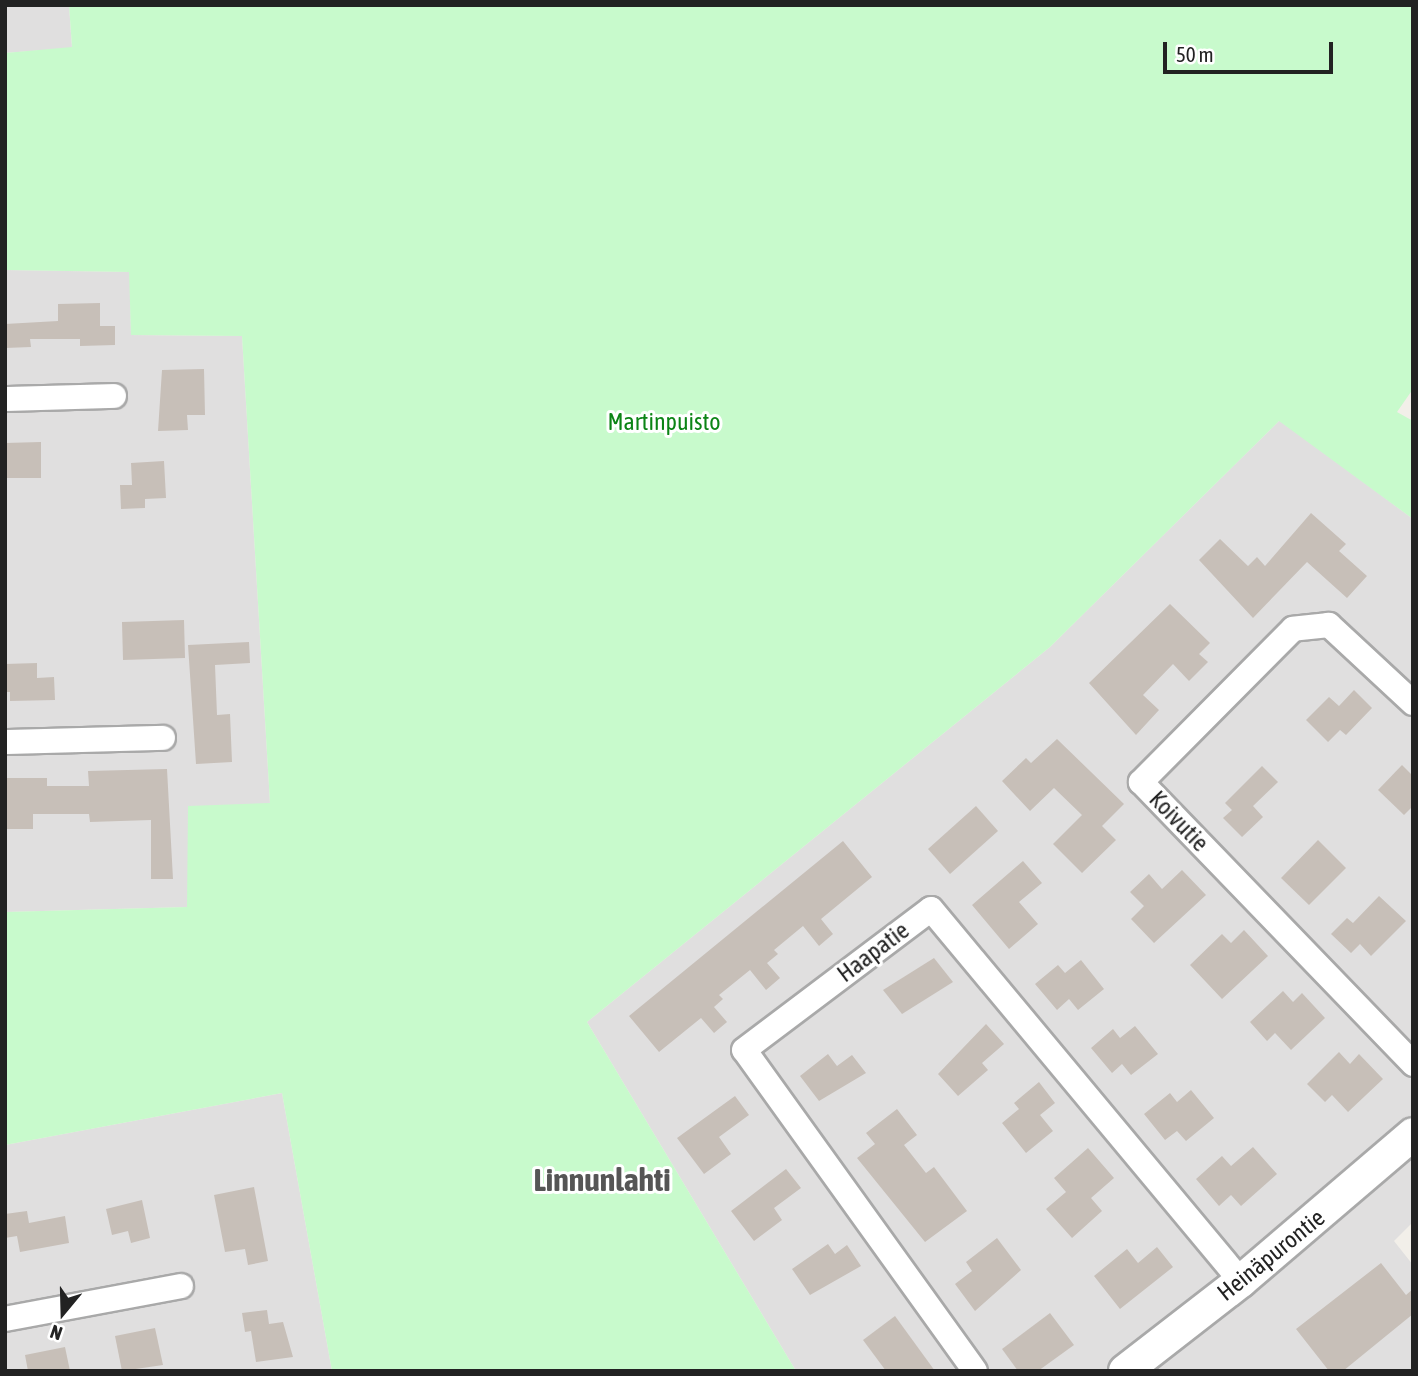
<!DOCTYPE html>
<meta charset="utf-8">
<style>
body{margin:0}
#map{position:relative;width:1418px;height:1376px;overflow:hidden;background:#f2efe9;font-family:"Asap Condensed",sans-serif}
div>[style]{position:absolute}
.residential>*{inset:0;background:#e0dfdf}
.park>*{inset:0;background:#c8facc}
.building>*{inset:0;background:#c7bfb8}
.roads{filter:drop-shadow(2px 0 #a9a9a9) drop-shadow(-2px 0 #a9a9a9) drop-shadow(0 2px #a9a9a9) drop-shadow(0 -2px #a9a9a9)}
.minor>*{height:24px;margin:-12px;padding:0 12px;transform-origin:12px;border-radius:12px;background:#fff}
.tertiary>*{height:32px;margin:-16px;padding:0 16px;transform-origin:16px;border-radius:16px;background:#fff}
span{translate:-50% -50%;white-space:nowrap;text-align:center;line-height:1.15;-webkit-text-stroke:6px #fff;paint-order:stroke}
.park-label{font-size:24px;color:#0c8416}
.street-label{font-size:24px;color:#222}
.district-label{font-size:32px;color:#555;font-weight:700}
.frame{position:absolute;inset:0;border:7px solid #222;pointer-events:none}
.north{position:absolute;left:28px;top:1278px;width:70px;height:70px;-webkit-text-stroke:5px #fff;paint-order:stroke;rotate:199deg;font-size:19px;font-weight:700;line-height:28px;text-align:center;color:#222}
.north::after{content:'';display:block;margin:auto;width:24px;height:32px;background:#222;clip-path:polygon(50% 0,100% 100%,50% 72%,0 100%)}
.scale{position:absolute;left:1163px;top:42px;width:170px;height:32px;box-sizing:border-box;border:4px solid #222;border-top:0;padding-left:9px;font-size:21px;line-height:24px;white-space:nowrap;color:#222;-webkit-text-stroke:5px #fff;paint-order:stroke}
</style>
<div id="map">
<div class="residential">
<div style="clip-path:polygon(5px 5px,69px 5px,72px 48px,5px 53px)"></div>
<div style="clip-path:polygon(5px 270px,130px 272px,131px 335px,242px 336px,270px 803px,188px 907px,5px 912px)"></div>
<div style="clip-path:polygon(1280px 420px,1413px 519px,1413px 1222px,1394px 1241px,1413px 1265px,1413px 1371px,796px 1371px,587px 1022px,1050px 647px)"></div>
<div style="clip-path:polygon(282px 1093px,332px 1371px,5px 1371px,5px 1145px)"></div>
</div>
<div class="park">
<div style="clip-path:polygon(69px 5px,1413px 5px,1413px 389px,1397px 412px,1413px 421px,1413px 519px,1279px 421px,1050px 647px,587px 1022px,796px 1371px,332px 1371px,282px 1093px,5px 1145px,5px 912px,187px 907px,188px 806px,270px 803px,242px 336px,131px 335px,129px 272px,5px 270px,5px 53px,72px 47px)"></div>
</div>
<div class="building">
<div style="clip-path:polygon(100px 303px,100px 326px,115px 326px,115px 345px,80px 346px,80px 339px,30px 339px,31px 347px,5px 348px,5px 324px,58px 321px,58px 304px)"></div>
<div style="clip-path:polygon(204px 369px,205px 415px,187px 415px,188px 430px,158px 431px,162px 370px)"></div>
<div style="clip-path:polygon(41px 442px,41px 478px,5px 478px,5px 443px)"></div>
<div style="clip-path:polygon(164px 461px,166px 498px,145px 499px,145px 508px,121px 509px,120px 485px,132px 485px,131px 463px)"></div>
<div style="clip-path:polygon(1311px 513px,1346px 544px,1339px 551px,1367px 576px,1347px 598px,1307px 562px,1253px 618px,1199px 560px,1220px 539px,1248px 566px,1257px 557px,1265px 566px)"></div>
<div style="clip-path:polygon(1170px 604px,1210px 643px,1199px 654px,1208px 662px,1189px 681px,1173px 664px,1143px 695px,1159px 710px,1136px 735px,1089px 683px)"></div>
<div style="clip-path:polygon(184px 620px,185px 658px,123px 660px,122px 622px)"></div>
<div style="clip-path:polygon(249px 642px,250px 663px,215px 665px,217px 715px,230px 714px,232px 762px,196px 764px,188px 645px)"></div>
<div style="clip-path:polygon(37px 663px,37px 678px,54px 677px,55px 700px,10px 701px,10px 692px,5px 692px,5px 664px)"></div>
<div style="clip-path:polygon(1354px 690px,1372px 708px,1346px 735px,1340px 730px,1328px 742px,1306px 720px,1329px 697px,1339px 706px)"></div>
<div style="clip-path:polygon(1057px 739px,1124px 804px,1102px 826px,1116px 840px,1082px 873px,1053px 844px,1082px 815px,1054px 788px,1030px 811px,1002px 781px,1026px 758px,1031px 763px)"></div>
<div style="clip-path:polygon(1402px 765px,1413px 776px,1413px 806px,1404px 815px,1378px 790px)"></div>
<div style="clip-path:polygon(1262px 766px,1278px 782px,1253px 806px,1263px 817px,1242px 837px,1223px 818px,1232px 810px,1225px 803px)"></div>
<div style="clip-path:polygon(167px 769px,173px 879px,151px 879px,151px 820px,90px 822px,89px 814px,33px 814px,33px 829px,5px 829px,5px 778px,47px 778px,47px 786px,89px 786px,88px 771px)"></div>
<div style="clip-path:polygon(976px 806px,998px 831px,950px 874px,928px 849px)"></div>
<div style="clip-path:polygon(1318px 840px,1346px 868px,1309px 905px,1281px 878px)"></div>
<div style="clip-path:polygon(843px 841px,872px 877px,821px 919px,833px 934px,819px 946px,803px 926px,774px 950px,778px 954px,767px 963px,780px 978px,766px 990px,750px 970px,719px 995px,723px 999px,714px 1007px,727px 1022px,714px 1033px,701px 1018px,659px 1052px,629px 1016px)"></div>
<div style="clip-path:polygon(1023px 861px,1042px 883px,1019px 902px,1038px 924px,1009px 949px,972px 905px)"></div>
<div style="clip-path:polygon(1182px 870px,1206px 895px,1154px 943px,1131px 919px,1144px 906px,1130px 892px,1149px 874px,1162px 889px)"></div>
<div style="clip-path:polygon(1379px 896px,1406px 921px,1371px 956px,1360px 944px,1351px 953px,1331px 934px,1347px 918px,1353px 923px)"></div>
<div style="clip-path:polygon(1244px 930px,1268px 956px,1222px 999px,1190px 965px,1222px 934px,1231px 943px)"></div>
<div style="clip-path:polygon(934px 958px,953px 982px,902px 1014px,883px 990px)"></div>
<div style="clip-path:polygon(1081px 960px,1104px 989px,1078px 1010px,1069px 999px,1057px 1010px,1035px 984px,1058px 965px,1065px 973px)"></div>
<div style="clip-path:polygon(1283px 991px,1293px 1002px,1302px 993px,1325px 1018px,1291px 1050px,1275px 1033px,1267px 1041px,1250px 1022px)"></div>
<div style="clip-path:polygon(986px 1024px,1004px 1044px,982px 1063px,988px 1070px,958px 1096px,938px 1074px)"></div>
<div style="clip-path:polygon(1135px 1026px,1158px 1054px,1131px 1075px,1122px 1064px,1112px 1073px,1091px 1048px,1113px 1029px,1120px 1038px)"></div>
<div style="clip-path:polygon(1339px 1052px,1350px 1064px,1359px 1054px,1383px 1079px,1348px 1112px,1332px 1095px,1325px 1102px,1307px 1084px)"></div>
<div style="clip-path:polygon(828px 1054px,837px 1066px,852px 1055px,866px 1073px,819px 1101px,800px 1076px)"></div>
<div style="clip-path:polygon(1039px 1082px,1055px 1103px,1040px 1115px,1053px 1131px,1026px 1153px,1002px 1123px,1019px 1109px,1014px 1103px)"></div>
<div style="clip-path:polygon(1191px 1090px,1214px 1118px,1186px 1141px,1177px 1131px,1165px 1140px,1144px 1114px,1170px 1093px,1177px 1102px)"></div>
<div style="clip-path:polygon(735px 1096px,749px 1115px,719px 1137px,731px 1154px,704px 1174px,677px 1138px)"></div>
<div style="clip-path:polygon(897px 1109px,917px 1135px,904px 1145px,926px 1173px,934px 1167px,967px 1211px,925px 1242px,857px 1158px,875px 1144px,866px 1133px)"></div>
<div style="clip-path:polygon(1253px 1147px,1277px 1174px,1241px 1206px,1231px 1195px,1219px 1206px,1196px 1179px,1222px 1156px,1231px 1166px)"></div>
<div style="clip-path:polygon(1088px 1148px,1114px 1178px,1091px 1198px,1102px 1211px,1072px 1238px,1046px 1209px,1066px 1192px,1054px 1178px)"></div>
<div style="clip-path:polygon(786px 1169px,801px 1188px,774px 1208px,782px 1220px,754px 1241px,731px 1211px)"></div>
<div style="clip-path:polygon(254px 1187px,268px 1261px,248px 1265px,245px 1249px,225px 1252px,214px 1195px)"></div>
<div style="clip-path:polygon(142px 1200px,150px 1238px,131px 1243px,128px 1231px,112px 1235px,106px 1209px)"></div>
<div style="clip-path:polygon(27px 1211px,29px 1223px,65px 1216px,69px 1243px,20px 1252px,17px 1236px,5px 1238px,5px 1214px)"></div>
<div style="clip-path:polygon(997px 1238px,1021px 1270px,975px 1311px,955px 1284px,972px 1271px,966px 1262px)"></div>
<div style="clip-path:polygon(828px 1244px,835px 1254px,847px 1245px,861px 1266px,810px 1295px,792px 1269px)"></div>
<div style="clip-path:polygon(1157px 1247px,1173px 1267px,1120px 1309px,1094px 1276px,1127px 1249px,1138px 1263px)"></div>
<div style="clip-path:polygon(1381px 1263px,1406px 1295px,1413px 1289px,1413px 1314px,1343px 1371px,1329px 1371px,1296px 1329px)"></div>
<div style="clip-path:polygon(267px 1310px,269px 1324px,283px 1322px,293px 1357px,256px 1362px,251px 1331px,245px 1332px,242px 1313px)"></div>
<div style="clip-path:polygon(1050px 1313px,1074px 1345px,1038px 1371px,1018px 1371px,1002px 1349px)"></div>
<div style="clip-path:polygon(895px 1316px,935px 1371px,886px 1371px,863px 1340px)"></div>
<div style="clip-path:polygon(155px 1328px,163px 1365px,122px 1371px,115px 1336px)"></div>
<div style="clip-path:polygon(65px 1347px,70px 1371px,28px 1371px,25px 1355px)"></div>
</div>
<div class="roads">
<div class="minor">
<div style="left:5px;top:399px;width:109px;rotate:-1.6deg"></div>
<div style="left:1413px;top:703px;width:115px;rotate:-137.1deg"></div>
<div style="left:1329px;top:625px;width:36px;rotate:174deg"></div>
<div style="left:1293px;top:629px;width:216px;rotate:134.8deg"></div>
<div style="left:1141px;top:782px;width:392px;rotate:46deg"></div>
<div style="left:5px;top:742px;width:158px;rotate:-1.5deg"></div>
<div style="left:5px;top:1319px;width:179px;rotate:-10.6deg"></div>
<div style="left:975px;top:1371px;width:395px;rotate:-125.7deg"></div>
<div style="left:744px;top:1050px;width:234px;rotate:-37deg"></div>
<div style="left:931px;top:909px;width:484px;rotate:50.2deg"></div>
</div>
<div class="tertiary">
<div style="left:1125px;top:1371px;width:147px;rotate:-37.8deg"></div>
<div style="left:1241px;top:1281px;width:226px;rotate:-40.5deg"></div>
</div>
</div>
<div class="park-label">
<span style="left:664px;top:422px">Martinpuisto</span>
</div>
<div class="street-label">
<span style="left:1179px;top:821px;rotate:46deg">Koivutie</span>
<span style="left:873px;top:952px;rotate:-37deg">Haapatie</span>
<span style="left:1271px;top:1255px;rotate:-39deg">Heinäpurontie</span>
</div>
<div class="district-label">
<span style="left:602px;top:1180px">Linnunlahti</span>
</div>
<div class="frame"></div>
<div class="north">N</div>
<div class="scale">50 m</div>
</div>
